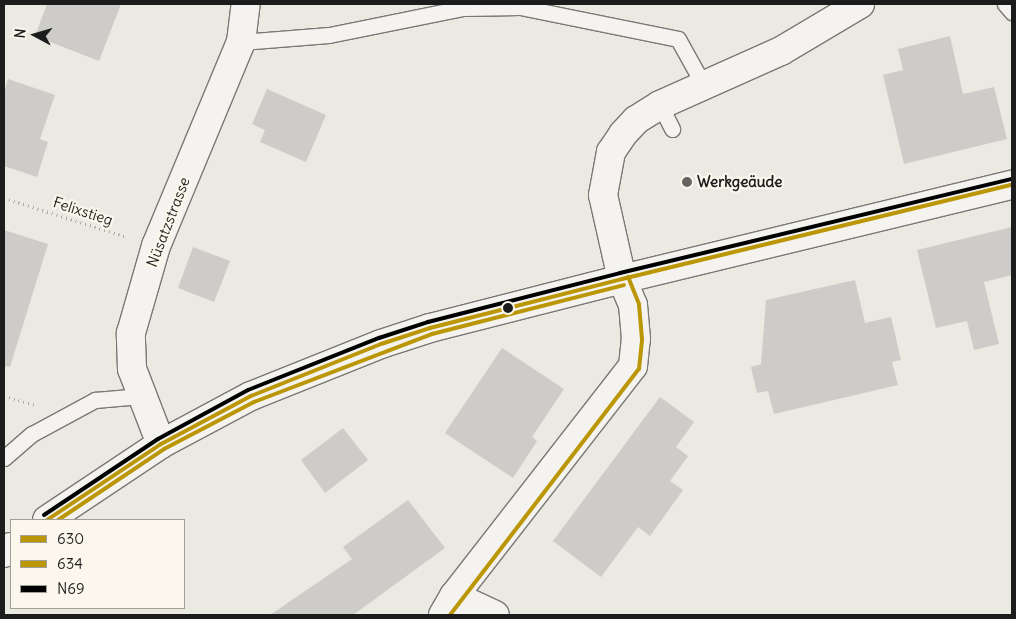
<!DOCTYPE html>
<meta charset="utf-8">
<style>
body{margin:0}
#map{position:relative;width:1016px;height:619px;overflow:hidden;background:#eae9e2;font-family:Delius,sans-serif}
div>[style]{position:absolute}
.building>*{inset:0;background:#cdccc8}
.path>*{height:3px;margin-top:-1.5px;transform-origin:0;background:repeating-linear-gradient(90deg,#aaa9a6 0 1px,transparent 0 5px)}
.roads{filter:drop-shadow(1px 0 #797875) drop-shadow(-1px 0 #797875) drop-shadow(0 1px #797875) drop-shadow(0 -1px #797875)}
.lane>*{height:15px;margin:-7.5px;padding:0 7.5px;transform-origin:7.5px;border-radius:7.5px;background:#f4f3ef}
.street>*{height:28px;margin:-14px;padding:0 14px;transform-origin:14px;border-radius:14px;background:#f4f3ef}
.secondary>*{height:28px;margin:-14px;padding:0 14px;transform-origin:14px;border-radius:14px;background:#f4f3ef}
.primary>*{height:28px;margin:-14px;padding:0 14px;transform-origin:14px;border-radius:14px;background:#f4f3ef}
.bus-1>*{height:4px;margin:-2px;padding:0 2px;transform-origin:2px;border-radius:2px;background:#bb9708}
.bus-2>*{height:4px;margin:-2px;padding:0 2px;transform-origin:2px;border-radius:2px;background:#bb9708}
.bus-3>*{height:4px;margin:-2px;padding:0 2px;transform-origin:2px;border-radius:2px;background:#000}
.dots>*{width:14px;height:14px;translate:-50% -50%;box-sizing:border-box;border:2px solid #fbf7ec;border-radius:50%}
span{translate:-50% -50%;white-space:nowrap;text-align:center;line-height:1.15;-webkit-text-stroke:4.5px #fbf7ec;paint-order:stroke}
.poi-label{font-size:15px;color:#1c1c1c;font-weight:700}
.left{translate:0 -50%;text-align:left}
.street-label{font-size:15px;color:#1c1c1c}
.frame{position:absolute;inset:0;border:5px solid #1c1c1c;pointer-events:none}
.legend{position:absolute;left:10px;top:519px;width:175px;height:90px;box-sizing:border-box;background:#fbf7ec;border:1px solid #a29f99;margin:0;padding:6px 9px;list-style:none;font-size:15px;color:#1c1c1c}
.legend li{display:flex;align-items:center;gap:10px;height:25px}
.legend b{width:25px;border:1px solid #a29f99}
.north{position:absolute;left:10px;top:10px;width:50px;height:50px;-webkit-text-stroke:4px #fbf7ec;paint-order:stroke;rotate:276deg;font-size:14px;font-weight:700;line-height:20px;text-align:center;color:#1c1c1c}
.north::after{content:'';display:block;margin:auto;width:18px;height:22px;background:#1c1c1c;clip-path:polygon(50% 0,100% 100%,50% 72%,0 100%)}
</style>
<div id="map">
<div class="building">
<div style="clip-path:polygon(47px 4px,121px 4px,99px 61px,35px 36px)"></div>
<div style="clip-path:polygon(950px 36px,963px 94px,994px 87px,1007px 139px,904px 164px,883px 75px,903px 70px,898px 49px)"></div>
<div style="clip-path:polygon(8px 79px,55px 95px,40px 139px,48px 142px,37px 177px,4px 166px,4px 93px)"></div>
<div style="clip-path:polygon(267px 89px,326px 115px,306px 162px,260px 142px,265px 130px,252px 124px)"></div>
<div style="clip-path:polygon(1012px 227px,1012px 275px,984px 282px,999px 344px,974px 350px,967px 321px,936px 328px,917px 250px)"></div>
<div style="clip-path:polygon(4px 230px,48px 244px,10px 367px,4px 366px)"></div>
<div style="clip-path:polygon(193px 247px,230px 261px,214px 302px,178px 288px)"></div>
<div style="clip-path:polygon(855px 280px,865px 323px,891px 317px,901px 360px,892px 362px,898px 385px,774px 414px,768px 391px,757px 393px,751px 367px,761px 364px,766px 300px)"></div>
<div style="clip-path:polygon(502px 348px,564px 389px,532px 437px,537px 441px,513px 478px,445px 433px)"></div>
<div style="clip-path:polygon(660px 397px,694px 422px,676px 447px,688px 456px,670px 481px,683px 490px,650px 536px,638px 527px,601px 577px,553px 541px)"></div>
<div style="clip-path:polygon(343px 428px,368px 460px,325px 493px,301px 460px)"></div>
<div style="clip-path:polygon(408px 500px,445px 548px,353px 615px,270px 615px,352px 559px,343px 547px)"></div>
</div>
<div class="path">
<div style="left:4px;top:198px;width:129px;rotate:17.6deg"></div>
<div style="left:4px;top:396px;width:32px;rotate:16deg"></div>
</div>
<div class="roads">
<div class="lane">
<div style="left:1005px;top:4px;width:11px;rotate:49deg"></div>
<div style="left:241px;top:42px;width:88px;rotate:-4.5deg"></div>
<div style="left:329px;top:35px;width:137px;rotate:-11.4deg"></div>
<div style="left:463px;top:8px;width:57px;rotate:-1deg"></div>
<div style="left:520px;top:7px;width:161px;rotate:11.4deg"></div>
<div style="left:678px;top:39px;width:54px;rotate:61deg"></div>
<div style="left:660px;top:105px;width:27px;rotate:63deg"></div>
<div style="left:4px;top:458px;width:37px;rotate:-41deg"></div>
<div style="left:32px;top:434px;width:72px;rotate:-28.4deg"></div>
<div style="left:95px;top:400px;width:46px;rotate:-5deg"></div>
</div>
<div class="street">
<div style="left:622px;top:279px;width:86px;rotate:-102.7deg"></div>
<div style="left:603px;top:195px;width:44px;rotate:-79.5deg"></div>
<div style="left:611px;top:152px;width:22px;rotate:-56deg"></div>
<div style="left:623px;top:134px;width:19px;rotate:-47deg"></div>
<div style="left:636px;top:120px;width:28px;rotate:-32deg"></div>
<div style="left:660px;top:105px;width:133px;rotate:-24.1deg"></div>
<div style="left:781px;top:51px;width:92px;rotate:-30.7deg"></div>
<div style="left:161px;top:444px;width:80px;rotate:-111.1deg"></div>
<div style="left:132px;top:369px;width:36px;rotate:-92deg"></div>
<div style="left:131px;top:333px;width:91px;rotate:-74deg"></div>
<div style="left:156px;top:246px;width:221px;rotate:-67.4deg"></div>
<div style="left:241px;top:42px;width:38px;rotate:-83deg"></div>
<div style="left:454px;top:596px;width:45px;rotate:24.9deg"></div>
</div>
<div class="secondary">
<div style="left:443px;top:615px;width:22px;rotate:-60deg"></div>
<div style="left:454px;top:596px;width:291px;rotate:-52.1deg"></div>
<div style="left:633px;top:366px;width:27px;rotate:-84deg"></div>
<div style="left:636px;top:339px;width:34px;rotate:-95deg"></div>
<div style="left:633px;top:305px;width:28px;rotate:-113deg"></div>
</div>
<div class="primary">
<div style="left:47px;top:520px;width:137px;rotate:-33.7deg"></div>
<div style="left:161px;top:444px;width:102px;rotate:-28.1deg"></div>
<div style="left:251px;top:396px;width:140px;rotate:-21.8deg"></div>
<div style="left:381px;top:344px;width:52px;rotate:-18.1deg"></div>
<div style="left:430px;top:328px;width:198px;rotate:-14.3deg"></div>
<div style="left:622px;top:279px;width:401px;rotate:-13.6deg"></div>
<div style="left:4px;top:553px;width:9px;rotate:-41deg"></div>
</div>
</div>
<div class="bus-1">
<div style="left:47px;top:520px;width:137px;rotate:-33.7deg"></div>
<div style="left:161px;top:444px;width:102px;rotate:-28.1deg"></div>
<div style="left:251px;top:396px;width:140px;rotate:-21.8deg"></div>
<div style="left:381px;top:344px;width:52px;rotate:-18.1deg"></div>
<div style="left:430px;top:328px;width:198px;rotate:-14.3deg"></div>
<div style="left:622px;top:279px;width:401px;rotate:-13.6deg"></div>
</div>
<div class="bus-2">
<div style="left:58px;top:520px;width:128px;rotate:-33.8deg"></div>
<div style="left:164px;top:449px;width:102px;rotate:-27.6deg"></div>
<div style="left:254px;top:402px;width:191px;rotate:-20.9deg"></div>
<div style="left:432px;top:334px;width:198px;rotate:-14.3deg"></div>
<div style="left:450px;top:615px;width:310px;rotate:-52.5deg"></div>
<div style="left:639px;top:369px;width:30px;rotate:-84deg"></div>
<div style="left:642px;top:339px;width:35px;rotate:-95deg"></div>
<div style="left:639px;top:304px;width:29px;rotate:-112deg"></div>
</div>
<div class="bus-3">
<div style="left:44px;top:515px;width:137px;rotate:-33.7deg"></div>
<div style="left:158px;top:439px;width:102px;rotate:-28.6deg"></div>
<div style="left:248px;top:390px;width:141px;rotate:-21.7deg"></div>
<div style="left:379px;top:338px;width:52px;rotate:-18.1deg"></div>
<div style="left:428px;top:322px;width:198px;rotate:-14.3deg"></div>
<div style="left:620px;top:273px;width:402px;rotate:-13.5deg"></div>
</div>
<div class="dots">
<div style="left:687px;top:182px;background:#646461"></div>
<div style="left:508px;top:308px;background:#1c1c1c"></div>
</div>
<div class="poi-label">
<span class="left" style="left:697px;top:182px">Werkgeäude</span>
</div>
<div class="street-label">
<span style="left:83px;top:211px;rotate:18deg">Felixstieg</span>
<span style="left:168px;top:222px;rotate:-69deg">Nüsatzstrasse</span>
</div>
<div class="frame"></div>
<ul class="legend">
<li><b style="height:6px;background:#bb9708"></b>630</li>
<li><b style="height:6px;background:#bb9708"></b>634</li>
<li><b style="height:6px;background:#000"></b>N69</li>
</ul>
<div class="north">N</div>
</div>
